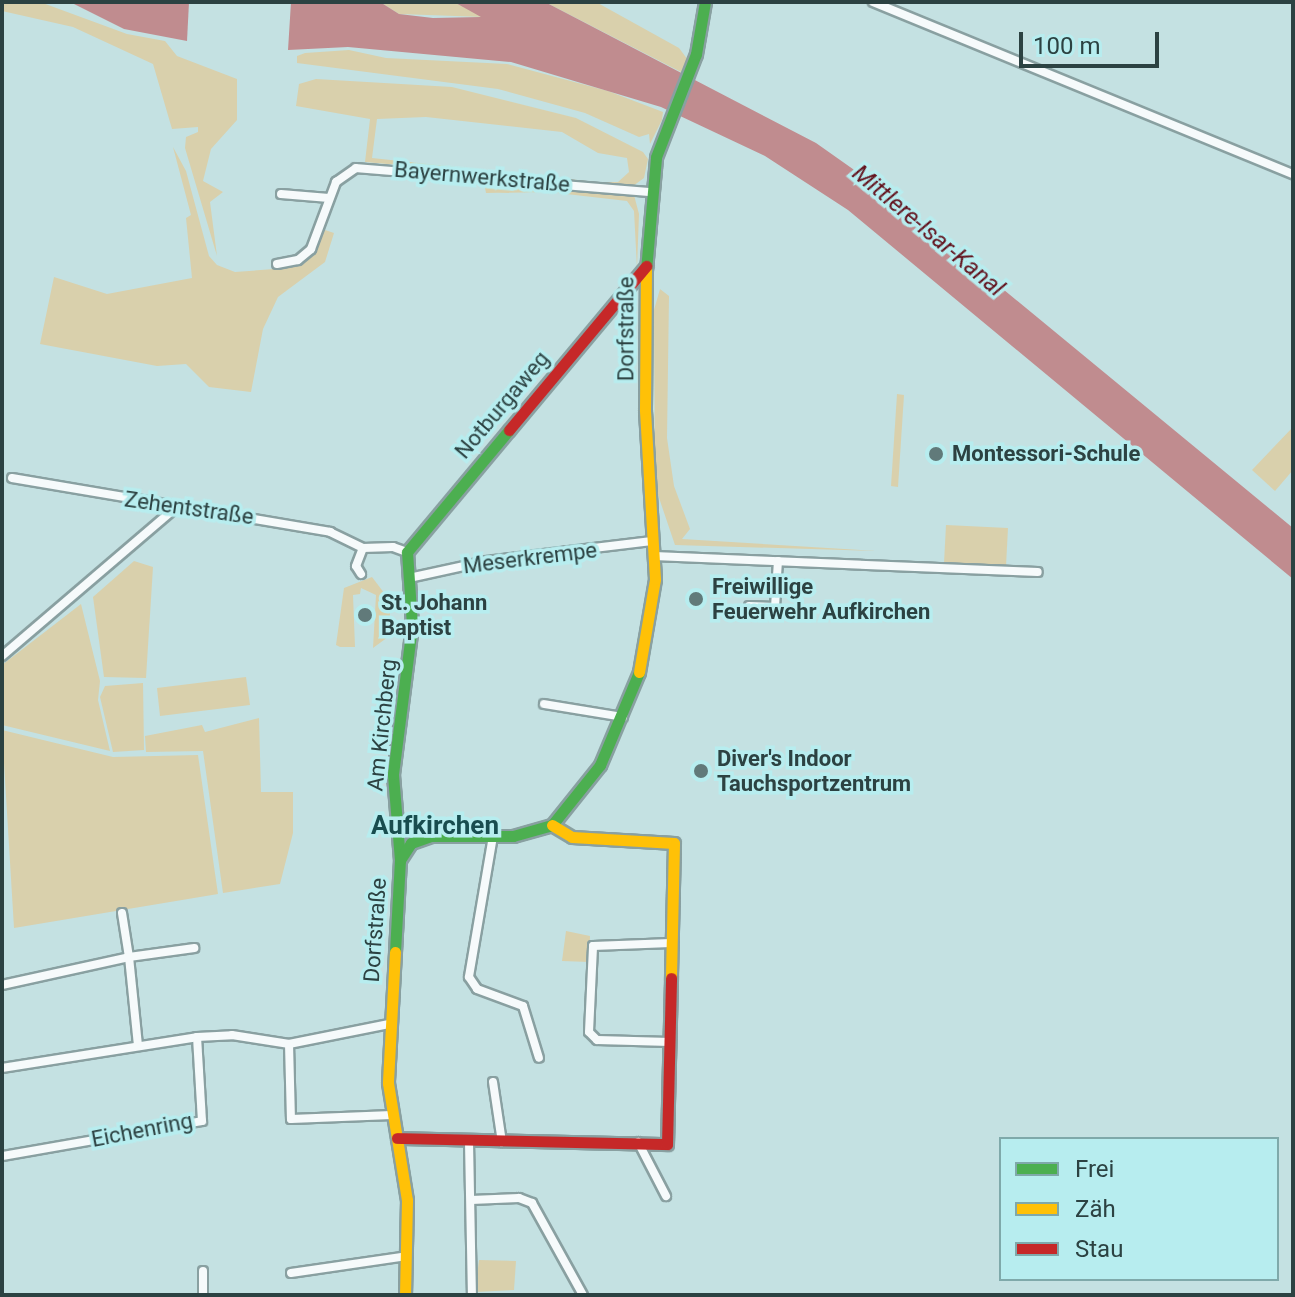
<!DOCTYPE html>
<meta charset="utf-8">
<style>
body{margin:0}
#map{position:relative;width:1295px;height:1297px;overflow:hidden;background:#c4e1e2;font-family:Roboto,sans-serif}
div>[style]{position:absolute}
.green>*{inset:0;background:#d9d0ac}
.water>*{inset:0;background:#c08c8f}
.roads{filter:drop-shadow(2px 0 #89a0a1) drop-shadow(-2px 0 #89a0a1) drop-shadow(0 2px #89a0a1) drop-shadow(0 -2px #89a0a1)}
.street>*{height:8px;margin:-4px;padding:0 4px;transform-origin:4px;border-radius:4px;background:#f6fafb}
.fast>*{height:11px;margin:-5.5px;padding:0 5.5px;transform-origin:5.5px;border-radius:5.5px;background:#4caf50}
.slow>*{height:11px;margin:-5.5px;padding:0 5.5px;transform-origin:5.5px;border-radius:5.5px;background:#ffc107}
.jam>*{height:11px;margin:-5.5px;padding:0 5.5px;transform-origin:5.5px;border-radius:5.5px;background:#c62828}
.dots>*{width:22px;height:22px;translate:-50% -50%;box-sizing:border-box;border:4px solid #b7edef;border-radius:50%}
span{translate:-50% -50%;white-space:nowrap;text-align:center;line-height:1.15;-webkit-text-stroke:7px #b7edef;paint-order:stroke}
.street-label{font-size:22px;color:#2c4242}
.poi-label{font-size:22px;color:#2c4242;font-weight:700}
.left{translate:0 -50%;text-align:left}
.water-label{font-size:24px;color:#62121d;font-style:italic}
.quarter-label{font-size:26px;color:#184d4f;font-weight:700}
.frame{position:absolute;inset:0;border:4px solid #2c4242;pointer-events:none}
.legend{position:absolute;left:999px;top:1137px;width:280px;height:144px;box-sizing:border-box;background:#b7edef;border:2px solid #7fa9aa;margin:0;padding:10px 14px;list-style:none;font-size:24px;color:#2c4242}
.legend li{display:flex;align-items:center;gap:16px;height:40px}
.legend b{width:40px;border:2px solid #7fa9aa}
.scale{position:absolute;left:1019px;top:32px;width:140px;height:36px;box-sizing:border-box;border:4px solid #2c4242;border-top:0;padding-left:10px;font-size:24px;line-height:28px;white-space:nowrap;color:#2c4242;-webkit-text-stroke:6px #b7edef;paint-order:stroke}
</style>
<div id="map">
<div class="green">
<div style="clip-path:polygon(2px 2px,40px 2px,127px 34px,165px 41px,177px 56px,237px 79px,237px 120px,211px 149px,203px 181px,223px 192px,210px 202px,217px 256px,185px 148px,186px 137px,198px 132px,198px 127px,172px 129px,153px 64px,73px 27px,2px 11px)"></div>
<div style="clip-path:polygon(380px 2px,454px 2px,483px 17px,399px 14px)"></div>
<div style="clip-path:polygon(545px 2px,596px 2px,679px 48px,688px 60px,683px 73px)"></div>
<div style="clip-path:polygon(349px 50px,386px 58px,507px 64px,608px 91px,663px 112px,662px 120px,650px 144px,649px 134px,639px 137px,585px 113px,498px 89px,297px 63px,297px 56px,305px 53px)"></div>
<div style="clip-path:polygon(evenodd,316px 79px,452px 87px,576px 118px,643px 152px,648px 159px,644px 178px,633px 186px,365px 162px,370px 119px,296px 106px,299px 84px,316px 79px,426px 117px,562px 132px,598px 153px,627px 158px,629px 172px,618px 182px,596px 182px,372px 158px,377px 119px,426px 117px)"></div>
<div style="clip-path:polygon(173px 147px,186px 171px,209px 256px,217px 265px,235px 272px,287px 268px,311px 255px,325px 230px,334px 233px,325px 262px,278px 297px,263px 329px,251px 392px,209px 387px,186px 364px,157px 366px,40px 344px,54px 277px,107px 294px,192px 278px,186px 218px,191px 215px)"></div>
<div style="clip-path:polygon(484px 182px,634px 195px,639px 214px,637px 268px,634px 211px,627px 201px,549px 192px,486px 193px)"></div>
<div style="clip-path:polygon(660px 289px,669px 296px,667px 438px,674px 486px,690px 529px,682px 539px,877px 551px,675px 545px,655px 486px,654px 310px)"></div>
<div style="clip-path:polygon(897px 394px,904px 395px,898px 487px,891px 486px)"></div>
<div style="clip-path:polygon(1293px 427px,1293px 470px,1275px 491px,1252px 470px)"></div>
<div style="clip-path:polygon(946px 525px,1008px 528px,1006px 566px,944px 563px)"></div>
<div style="clip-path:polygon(134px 561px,153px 567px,146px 678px,104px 677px,93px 597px)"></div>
<div style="clip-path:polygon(372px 577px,391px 602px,388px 637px,373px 648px,376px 595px,361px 588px,360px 594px,353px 595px,355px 647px,340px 647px,336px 645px,344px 588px)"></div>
<div style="clip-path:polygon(81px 604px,100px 681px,98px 700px,110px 751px,2px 725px,2px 665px)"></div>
<div style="clip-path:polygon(246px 677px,250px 705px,160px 716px,157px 688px)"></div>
<div style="clip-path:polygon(143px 683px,144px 750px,113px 752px,100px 697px,105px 686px)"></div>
<div style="clip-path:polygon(259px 718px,261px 792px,293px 792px,293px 833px,280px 884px,223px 893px,203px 751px,146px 752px,145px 736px,202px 725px,205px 732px)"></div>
<div style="clip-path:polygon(2px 730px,113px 757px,198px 755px,218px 894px,14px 928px)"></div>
<div style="clip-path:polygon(566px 931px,590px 936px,589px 962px,562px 961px)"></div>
<div style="clip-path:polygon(479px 1260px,516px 1261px,514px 1290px,475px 1292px)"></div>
</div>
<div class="water">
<div style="clip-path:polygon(70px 2px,189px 2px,187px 41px,124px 29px)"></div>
<div style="clip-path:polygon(291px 2px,380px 2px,399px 14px,433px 18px,481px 17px,454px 2px,545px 2px,816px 143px,884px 191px,1293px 528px,1293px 579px,848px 210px,765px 156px,661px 107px,511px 62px,348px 47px,288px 50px)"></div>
</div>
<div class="roads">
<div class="street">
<div style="left:873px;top:2px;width:454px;rotate:22.3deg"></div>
<div style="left:281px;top:194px;width:48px;rotate:4.8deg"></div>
<div style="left:277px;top:264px;width:21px;rotate:-11deg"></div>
<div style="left:298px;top:260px;width:17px;rotate:-40deg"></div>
<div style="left:311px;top:249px;width:72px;rotate:-69.5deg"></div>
<div style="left:336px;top:182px;width:24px;rotate:-35deg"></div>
<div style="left:356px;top:168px;width:296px;rotate:4.7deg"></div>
<div style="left:12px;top:478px;width:323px;rotate:9.6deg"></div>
<div style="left:330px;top:532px;width:37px;rotate:26deg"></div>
<div style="left:654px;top:556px;width:384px;rotate:2.4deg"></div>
<div style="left:361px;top:574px;width:9px;rotate:-122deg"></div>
<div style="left:356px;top:566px;width:19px;rotate:-69deg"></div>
<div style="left:363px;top:548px;width:30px;rotate:-2deg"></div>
<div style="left:393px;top:547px;width:15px;rotate:20deg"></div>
<div style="left:409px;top:578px;width:79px;rotate:-12.4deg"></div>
<div style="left:486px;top:561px;width:167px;rotate:-6.9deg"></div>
<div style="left:749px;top:606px;width:26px;rotate:2deg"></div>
<div style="left:775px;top:607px;width:46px;rotate:-86.3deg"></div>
<div style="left:2px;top:656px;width:226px;rotate:-40.5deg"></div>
<div style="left:544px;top:704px;width:80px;rotate:9.3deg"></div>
<div style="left:493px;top:836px;width:143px;rotate:99.7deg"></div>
<div style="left:469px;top:977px;width:14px;rotate:56deg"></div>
<div style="left:477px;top:989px;width:49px;rotate:20.3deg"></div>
<div style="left:523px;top:1006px;width:54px;rotate:72.9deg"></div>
<div style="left:122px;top:913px;width:45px;rotate:81deg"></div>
<div style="left:129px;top:957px;width:66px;rotate:-7.9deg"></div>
<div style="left:2px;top:985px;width:130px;rotate:-12.4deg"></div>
<div style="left:129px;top:957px;width:88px;rotate:84.2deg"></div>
<div style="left:670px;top:1042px;width:73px;rotate:-178.4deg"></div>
<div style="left:597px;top:1040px;width:11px;rotate:-135deg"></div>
<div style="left:589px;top:1032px;width:86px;rotate:-87.3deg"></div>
<div style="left:593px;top:946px;width:78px;rotate:-2.2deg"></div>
<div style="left:289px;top:1044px;width:75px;rotate:88.5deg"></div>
<div style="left:291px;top:1119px;width:101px;rotate:-2.3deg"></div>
<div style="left:2px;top:1068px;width:197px;rotate:-9deg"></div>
<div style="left:197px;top:1037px;width:35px;rotate:-3deg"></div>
<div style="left:232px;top:1035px;width:58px;rotate:9deg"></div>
<div style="left:289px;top:1044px;width:102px;rotate:-11.3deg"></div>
<div style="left:493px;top:1082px;width:61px;rotate:81.5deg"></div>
<div style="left:469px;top:1142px;width:153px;rotate:88.9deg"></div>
<div style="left:638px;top:1142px;width:61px;rotate:62.6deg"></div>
<div style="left:2px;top:1156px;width:203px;rotate:-9.9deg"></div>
<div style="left:202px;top:1121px;width:84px;rotate:-93.4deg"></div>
<div style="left:471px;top:1200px;width:48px;rotate:-2.4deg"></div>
<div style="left:519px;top:1198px;width:14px;rotate:21deg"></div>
<div style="left:532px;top:1203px;width:105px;rotate:61deg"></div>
<div style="left:291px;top:1273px;width:117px;rotate:-8.3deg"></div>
<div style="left:203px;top:1295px;width:24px;rotate:-90deg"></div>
</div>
<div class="fast">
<div style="left:646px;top:270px;width:113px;rotate:-84.9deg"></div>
<div style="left:656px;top:157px;width:110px;rotate:-68.8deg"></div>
<div style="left:696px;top:54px;width:53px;rotate:-80.2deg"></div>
<div style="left:400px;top:860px;width:86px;rotate:-94.7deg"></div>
<div style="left:393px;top:774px;width:150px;rotate:-82.7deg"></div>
<div style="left:412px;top:625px;width:73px;rotate:-93.9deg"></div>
<div style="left:407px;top:552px;width:159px;rotate:-50.1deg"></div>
<div style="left:395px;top:952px;width:92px;rotate:-86.9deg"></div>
<div style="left:400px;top:860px;width:20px;rotate:-57deg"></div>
<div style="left:411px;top:843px;width:21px;rotate:-19deg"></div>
<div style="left:431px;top:836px;width:82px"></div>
<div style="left:513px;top:836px;width:41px;rotate:-15.8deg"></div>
<div style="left:552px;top:825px;width:77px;rotate:-51.3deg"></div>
<div style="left:600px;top:765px;width:101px;rotate:-67.2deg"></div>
</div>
<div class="slow">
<div style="left:639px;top:672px;width:94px;rotate:-80.2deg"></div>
<div style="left:655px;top:579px;width:170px;rotate:-93.4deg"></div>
<div style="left:645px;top:409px;width:139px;rotate:-89.6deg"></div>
<div style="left:552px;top:825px;width:23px;rotate:31deg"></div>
<div style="left:572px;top:837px;width:102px;rotate:3.4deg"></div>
<div style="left:674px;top:843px;width:135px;rotate:91.3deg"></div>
<div style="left:395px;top:952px;width:131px;rotate:93.1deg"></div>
<div style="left:388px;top:1083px;width:119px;rotate:80.8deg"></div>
<div style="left:407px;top:1200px;width:95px;rotate:91.2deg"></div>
</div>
<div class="jam">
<div style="left:509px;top:430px;width:214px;rotate:-50.1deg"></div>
<div style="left:397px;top:1138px;width:270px;rotate:1.3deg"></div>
<div style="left:667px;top:1144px;width:166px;rotate:-88.6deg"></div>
</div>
</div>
<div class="dots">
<div style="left:936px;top:454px;background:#617a7a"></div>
<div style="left:696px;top:599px;background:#617a7a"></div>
<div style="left:365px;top:615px;background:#617a7a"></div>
<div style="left:701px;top:771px;background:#617a7a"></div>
</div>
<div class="street-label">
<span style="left:482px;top:177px;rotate:5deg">Bayernwerkstraße</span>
<span style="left:626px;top:329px;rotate:-90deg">Dorfstraße</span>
<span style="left:502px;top:405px;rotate:-50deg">Notburgaweg</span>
<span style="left:189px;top:508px;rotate:8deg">Zehentstraße</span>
<span style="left:530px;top:558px;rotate:-7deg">Meserkrempe</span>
<span style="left:382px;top:725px;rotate:-84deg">Am Kirchberg</span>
<span style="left:375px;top:930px;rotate:-86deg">Dorfstraße</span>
<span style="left:142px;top:1130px;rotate:-11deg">Eichenring</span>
</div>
<div class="poi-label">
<span class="left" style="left:952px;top:454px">Montessori-Schule</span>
<span class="left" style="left:712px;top:599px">Freiwillige<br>Feuerwehr Aufkirchen</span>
<span class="left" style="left:381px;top:615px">St. Johann<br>Baptist</span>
<span class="left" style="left:717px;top:771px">Diver's Indoor<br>Tauchsportzentrum</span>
</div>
<div class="water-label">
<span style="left:928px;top:231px;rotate:40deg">Mittlere-Isar-Kanal</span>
</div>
<div class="quarter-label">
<span style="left:435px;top:826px">Aufkirchen</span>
</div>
<div class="frame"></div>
<ul class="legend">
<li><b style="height:10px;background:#4caf50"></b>Frei</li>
<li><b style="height:10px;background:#ffc107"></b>Zäh</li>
<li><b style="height:10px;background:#c62828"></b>Stau</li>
</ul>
<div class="scale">100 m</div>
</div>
